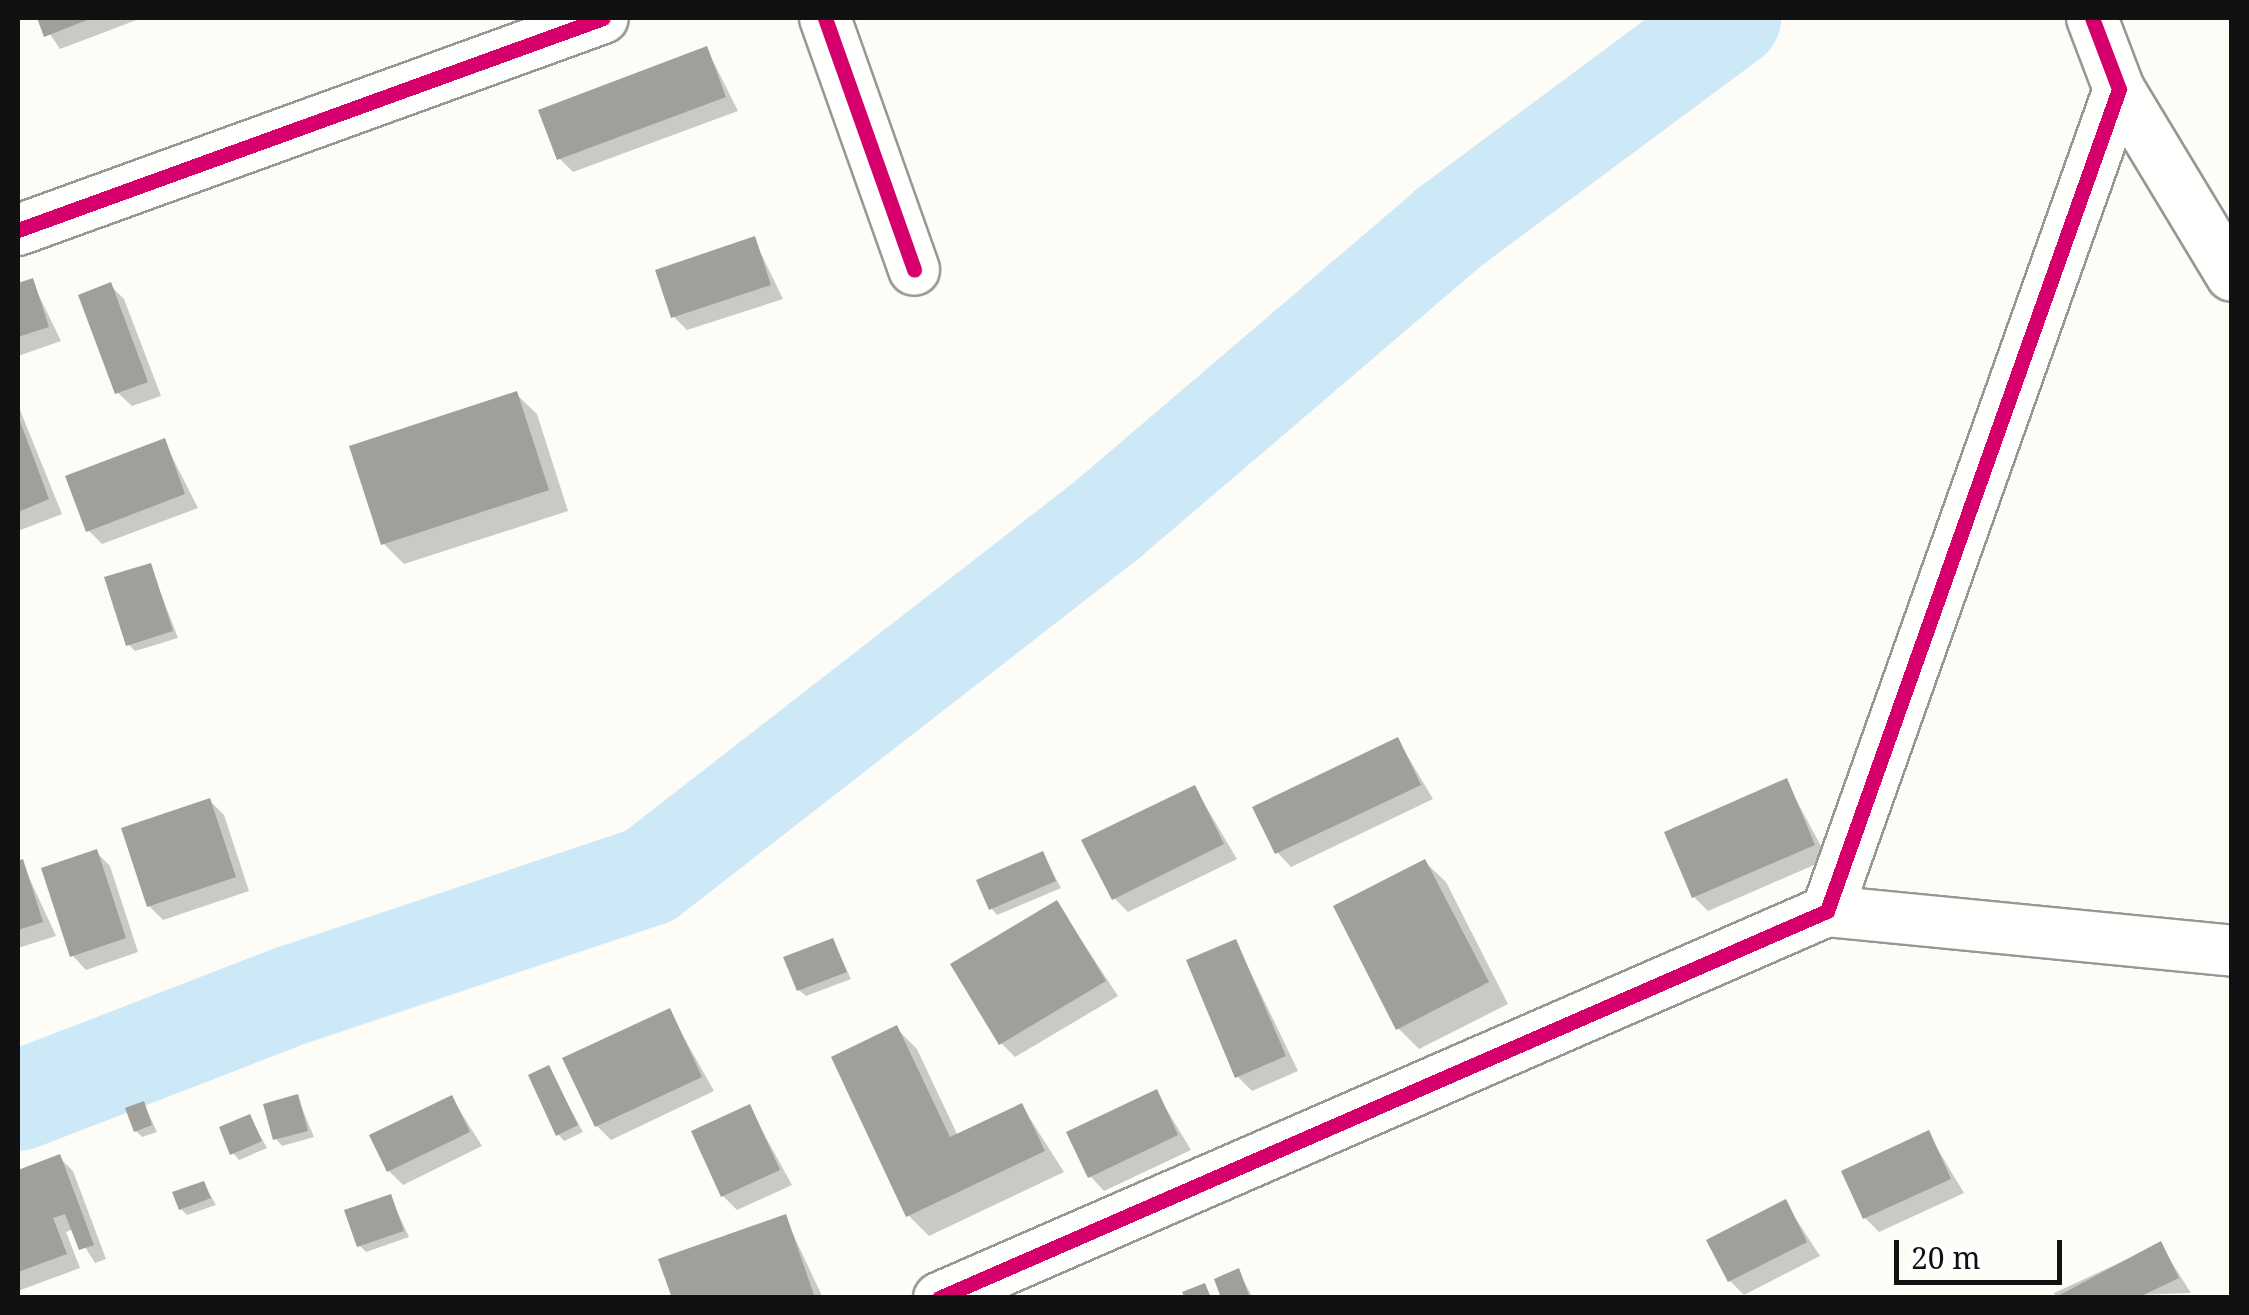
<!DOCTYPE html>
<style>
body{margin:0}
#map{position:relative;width:2249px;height:1315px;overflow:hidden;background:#fdfcf7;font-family:"Noto Serif",serif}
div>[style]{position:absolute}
.shadow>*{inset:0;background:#0003}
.river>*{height:100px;margin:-50px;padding:0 50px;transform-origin:50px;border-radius:50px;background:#cde8f7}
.building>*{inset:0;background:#a19f9c}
.roads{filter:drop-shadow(2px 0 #979795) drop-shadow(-2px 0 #979795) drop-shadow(0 2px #979795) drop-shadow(0 -2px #979795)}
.minor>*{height:50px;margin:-25px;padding:0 25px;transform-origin:25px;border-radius:25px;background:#fffffe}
.cycleway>*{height:15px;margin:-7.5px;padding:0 7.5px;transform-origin:7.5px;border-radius:7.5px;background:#d6006c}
span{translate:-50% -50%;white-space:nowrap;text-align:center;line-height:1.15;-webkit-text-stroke:10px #fff;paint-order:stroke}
.frame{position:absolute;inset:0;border:20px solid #111;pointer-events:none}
.scale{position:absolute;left:1894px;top:1240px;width:168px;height:45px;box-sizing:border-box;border:5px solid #111;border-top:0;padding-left:12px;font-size:30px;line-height:35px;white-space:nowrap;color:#111;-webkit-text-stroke:8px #fff;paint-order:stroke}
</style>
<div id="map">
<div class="shadow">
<div style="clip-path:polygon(39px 18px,142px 18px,60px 49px)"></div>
<div style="clip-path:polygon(707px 49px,738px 111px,573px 172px,559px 158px)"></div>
<div style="clip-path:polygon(754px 239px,783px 299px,687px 330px,673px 316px)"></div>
<div style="clip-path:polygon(32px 281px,61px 341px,18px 356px,18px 286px)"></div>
<div style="clip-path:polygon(110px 285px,124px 299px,161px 396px,132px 406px,117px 392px)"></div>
<div style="clip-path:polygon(516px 394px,537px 414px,568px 511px,404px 564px,383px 543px)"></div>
<div style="clip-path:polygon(18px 405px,62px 514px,18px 531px)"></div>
<div style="clip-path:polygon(164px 441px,198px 508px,102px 544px,88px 530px)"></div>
<div style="clip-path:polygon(150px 565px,178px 638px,135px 651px,128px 644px)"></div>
<div style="clip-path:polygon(1398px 740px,1433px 799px,1291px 867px,1277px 852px)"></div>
<div style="clip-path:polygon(1786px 781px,1828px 859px,1708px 911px,1694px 897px)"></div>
<div style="clip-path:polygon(1195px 788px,1237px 859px,1128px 912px,1114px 898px)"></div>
<div style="clip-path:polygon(210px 801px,224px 815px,249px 891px,163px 920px,149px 906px)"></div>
<div style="clip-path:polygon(96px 852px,110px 866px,138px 952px,86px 970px,72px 955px)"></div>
<div style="clip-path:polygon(1043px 854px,1061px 888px,997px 915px,991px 908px)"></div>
<div style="clip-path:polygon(22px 862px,56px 936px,18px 948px,18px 864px)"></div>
<div style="clip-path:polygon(1425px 862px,1446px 882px,1508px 1004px,1419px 1049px,1398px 1028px)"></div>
<div style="clip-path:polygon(1057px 903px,1118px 996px,1015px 1057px,1001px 1043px)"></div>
<div style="clip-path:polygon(833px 941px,851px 979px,806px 996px,799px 990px)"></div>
<div style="clip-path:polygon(1236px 942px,1298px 1071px,1252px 1091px,1237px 1076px)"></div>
<div style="clip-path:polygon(669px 1011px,714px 1091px,611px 1140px,597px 1126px)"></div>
<div style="clip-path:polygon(896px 1028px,917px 1049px,958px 1136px,1022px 1106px,1064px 1172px,929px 1236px,908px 1215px)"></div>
<div style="clip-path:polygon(548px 1068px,583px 1132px,564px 1141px,558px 1134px)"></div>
<div style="clip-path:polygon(1156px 1092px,1191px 1150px,1104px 1191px,1090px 1176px)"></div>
<div style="clip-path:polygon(297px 1096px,314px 1137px,282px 1146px,276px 1139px)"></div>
<div style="clip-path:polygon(452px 1098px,482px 1146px,403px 1185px,389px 1171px)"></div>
<div style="clip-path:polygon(144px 1104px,157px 1132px,142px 1137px,136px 1131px)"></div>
<div style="clip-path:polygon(749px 1107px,792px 1185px,737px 1210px,723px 1196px)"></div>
<div style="clip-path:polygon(250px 1117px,267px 1148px,239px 1160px,233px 1153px)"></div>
<div style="clip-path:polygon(1928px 1133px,1964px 1193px,1879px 1232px,1865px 1218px)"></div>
<div style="clip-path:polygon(59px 1157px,73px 1171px,106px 1259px,95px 1263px,74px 1229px,66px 1232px,80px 1268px,18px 1291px,18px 1172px)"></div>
<div style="clip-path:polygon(204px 1184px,216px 1205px,187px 1215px,181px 1209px)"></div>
<div style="clip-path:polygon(390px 1196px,409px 1237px,366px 1252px,359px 1245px)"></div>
<div style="clip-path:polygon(1785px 1202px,1820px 1256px,1744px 1295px,1730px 1281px)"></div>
<div style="clip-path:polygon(785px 1217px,823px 1298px,674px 1298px)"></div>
<div style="clip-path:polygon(2160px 1244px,2191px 1293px,2056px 1298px,2054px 1293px)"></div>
<div style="clip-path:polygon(1238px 1271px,1253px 1298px,1224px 1298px)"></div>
</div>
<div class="river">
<div style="left:18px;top:1101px;width:298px;rotate:-21.1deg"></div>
<div style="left:296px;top:994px;width:372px;rotate:-18.5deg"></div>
<div style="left:649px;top:876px;width:581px;rotate:-37.87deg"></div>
<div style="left:1108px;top:519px;width:446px;rotate:-40.5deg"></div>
<div style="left:1447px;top:229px;width:354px;rotate:-36.6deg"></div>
</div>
<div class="building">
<div style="clip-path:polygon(37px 18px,92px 18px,44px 37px)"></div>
<div style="clip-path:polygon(707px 46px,726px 97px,557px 160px,538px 110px)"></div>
<div style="clip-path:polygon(755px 236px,771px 285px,671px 318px,655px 270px)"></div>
<div style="clip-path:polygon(33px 278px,49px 327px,18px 337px,18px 283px)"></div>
<div style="clip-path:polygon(111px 282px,148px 382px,115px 394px,78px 295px)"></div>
<div style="clip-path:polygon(517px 391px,549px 490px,381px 545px,349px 446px)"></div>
<div style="clip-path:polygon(18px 416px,49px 499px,18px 512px)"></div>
<div style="clip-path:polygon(165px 438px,185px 494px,86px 532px,65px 476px)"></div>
<div style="clip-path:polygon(151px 563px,173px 631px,126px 646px,104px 577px)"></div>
<div style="clip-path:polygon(1398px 737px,1421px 785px,1275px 854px,1252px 807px)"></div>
<div style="clip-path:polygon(1787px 778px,1815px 845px,1692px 898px,1664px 832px)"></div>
<div style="clip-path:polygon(1195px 785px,1224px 844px,1112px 900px,1081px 840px)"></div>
<div style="clip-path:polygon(210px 798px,236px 877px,147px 907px,121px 828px)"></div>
<div style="clip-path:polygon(97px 849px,126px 938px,70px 957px,41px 868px)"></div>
<div style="clip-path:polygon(1043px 851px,1056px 881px,989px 910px,976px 880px)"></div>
<div style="clip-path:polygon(23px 859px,43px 922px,18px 930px,18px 861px)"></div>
<div style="clip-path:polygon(1425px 859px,1489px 982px,1396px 1030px,1333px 906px)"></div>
<div style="clip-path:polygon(1057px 900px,1106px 981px,999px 1045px,950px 964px)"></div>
<div style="clip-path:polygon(833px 938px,847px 972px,797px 991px,783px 957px)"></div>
<div style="clip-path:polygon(1236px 939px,1286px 1056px,1235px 1078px,1186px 960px)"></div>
<div style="clip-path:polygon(670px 1008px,702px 1077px,595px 1127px,562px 1058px)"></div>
<div style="clip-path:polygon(897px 1025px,950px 1137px,1022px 1103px,1045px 1151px,906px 1217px,831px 1057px)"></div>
<div style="clip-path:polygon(549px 1065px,578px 1125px,556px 1136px,528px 1075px)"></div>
<div style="clip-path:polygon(1157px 1089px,1178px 1135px,1088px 1178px,1066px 1132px)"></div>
<div style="clip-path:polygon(298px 1094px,308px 1131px,273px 1140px,263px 1104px)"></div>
<div style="clip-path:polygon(452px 1095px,470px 1132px,387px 1172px,369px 1135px)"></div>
<div style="clip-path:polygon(144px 1101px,152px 1125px,134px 1132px,125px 1108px)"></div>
<div style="clip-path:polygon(750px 1104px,780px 1170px,721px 1197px,691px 1131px)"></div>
<div style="clip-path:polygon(250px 1114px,262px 1141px,230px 1155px,219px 1127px)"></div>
<div style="clip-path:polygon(1929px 1130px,1951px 1179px,1863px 1219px,1841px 1171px)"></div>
<div style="clip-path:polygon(60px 1154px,94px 1245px,79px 1250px,65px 1214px,53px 1218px,67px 1254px,18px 1272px,18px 1170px)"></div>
<div style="clip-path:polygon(204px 1181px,211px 1198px,179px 1210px,172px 1192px)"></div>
<div style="clip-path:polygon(391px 1194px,404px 1231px,357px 1247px,344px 1210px)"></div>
<div style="clip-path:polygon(1786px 1199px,1807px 1242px,1728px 1282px,1706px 1240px)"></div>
<div style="clip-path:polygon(786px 1214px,815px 1298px,672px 1298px,658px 1259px)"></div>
<div style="clip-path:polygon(2161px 1241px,2179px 1278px,2137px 1298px,2054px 1298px)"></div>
<div style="clip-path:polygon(1239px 1268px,1250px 1298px,1221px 1298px,1214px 1279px)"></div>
<div style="clip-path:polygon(1205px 1283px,1211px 1298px,1185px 1298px,1182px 1292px)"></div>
</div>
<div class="roads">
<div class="minor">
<div style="left:825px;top:18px;width:267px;rotate:70.5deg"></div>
<div style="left:2119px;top:89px;width:218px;rotate:58.9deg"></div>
<div style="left:18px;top:230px;width:622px;rotate:-19.92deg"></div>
<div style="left:1827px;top:911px;width:407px;rotate:5.6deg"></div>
<div style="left:939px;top:1298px;width:969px;rotate:-23.55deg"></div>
<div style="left:1827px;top:911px;width:872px;rotate:-70.44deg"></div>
<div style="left:2119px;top:89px;width:76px;rotate:-110.8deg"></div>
</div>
</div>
<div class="cycleway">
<div style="left:825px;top:18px;width:267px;rotate:70.5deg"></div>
<div style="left:18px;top:230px;width:622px;rotate:-19.92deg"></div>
<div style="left:939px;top:1298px;width:969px;rotate:-23.55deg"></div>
<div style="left:1827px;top:911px;width:872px;rotate:-70.44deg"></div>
<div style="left:2119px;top:89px;width:76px;rotate:-110.8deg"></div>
</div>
<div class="frame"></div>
<div class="scale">20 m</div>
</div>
